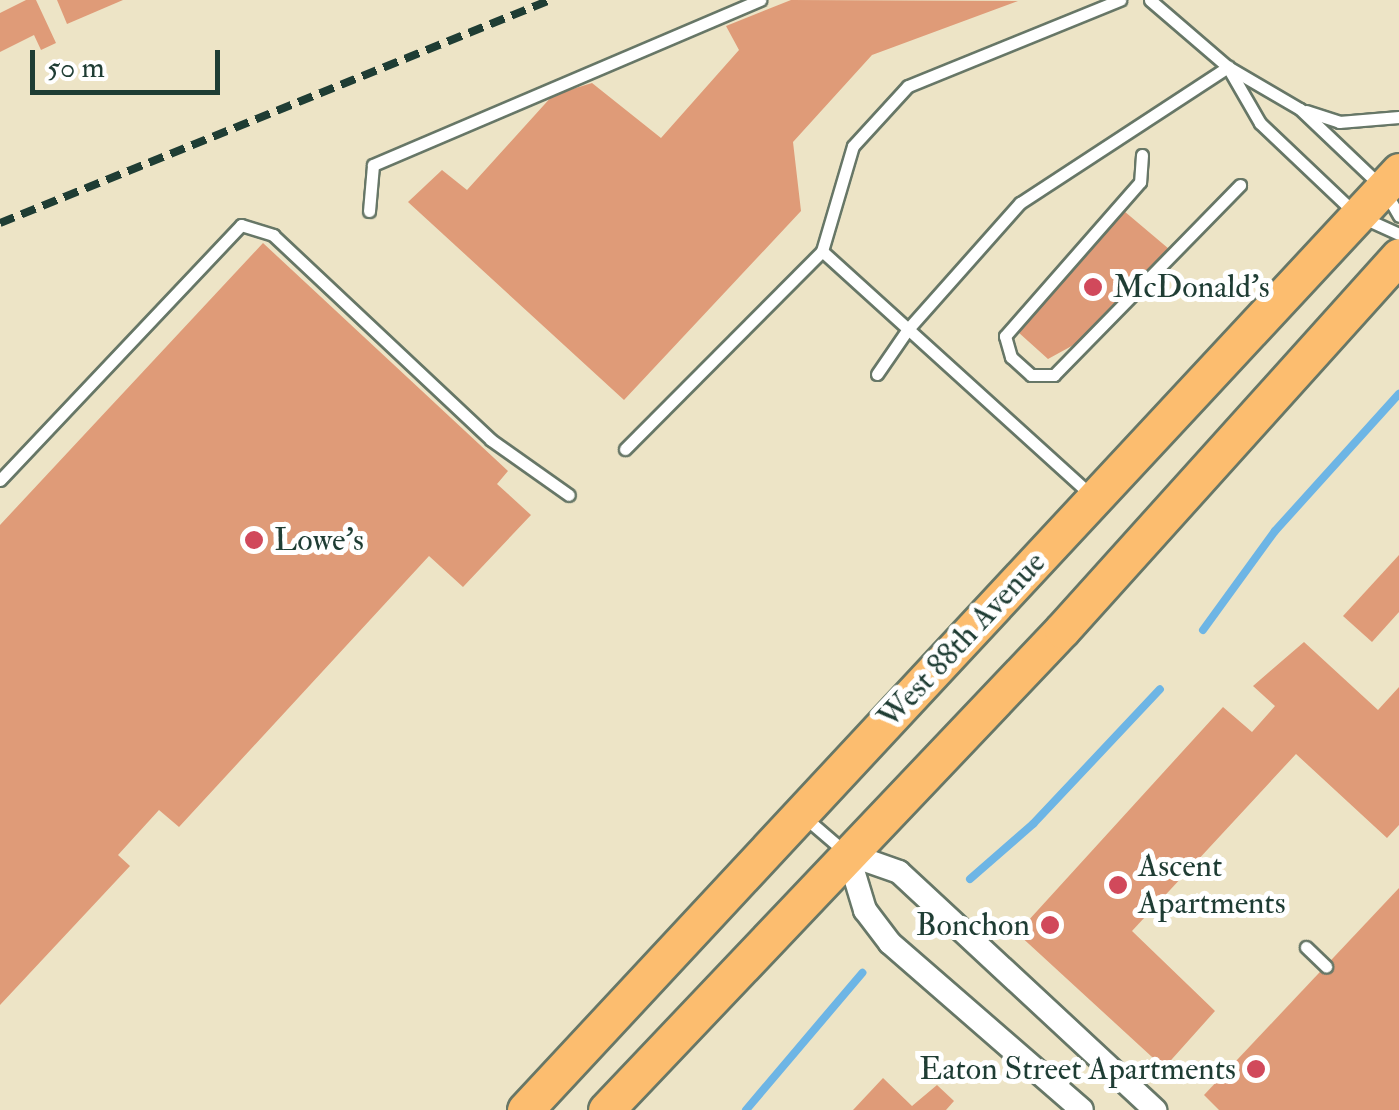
<!DOCTYPE html>
<style>
body{margin:0}
#map{position:relative;width:1399px;height:1110px;overflow:hidden;background:#ede4c6;font-family:"IM FELL Double Pica",serif}
div>[style]{position:absolute}
.stream>*{height:8px;margin:-4px;padding:0 4px;transform-origin:4px;border-radius:4px;background:#6db5e5}
.building>*{inset:0;background:#df9b78}
.roads{filter:drop-shadow(2px 0 #677767) drop-shadow(-2px 0 #677767) drop-shadow(0 2px #677767) drop-shadow(0 -2px #677767)}
.lane>*{height:11px;margin:-5.5px;padding:0 5.5px;transform-origin:5.5px;border-radius:5.5px;background:#fff}
.street>*{height:22px;margin:-11px;padding:0 11px;transform-origin:11px;border-radius:11px;background:#fff}
.primary>*{height:35px;margin:-17.5px;padding:0 17.5px;transform-origin:17.5px;border-radius:17.5px;background:#fcbd6f}
.rail>*{height:8px;margin-top:-4px;transform-origin:0;background:repeating-linear-gradient(90deg,#1f3d34 0 15px,transparent 0 23px)}
.dots>*{width:28px;height:28px;translate:-50% -50%;box-sizing:border-box;border:5px solid #fff;border-radius:50%}
span{translate:-50% -50%;white-space:nowrap;text-align:center;line-height:1.15;-webkit-text-stroke:10px #fff;paint-order:stroke}
.poi-label{font-size:32px;color:#1f3d34}
.left{translate:0 -50%;text-align:left}
.right{translate:-100% -50%;text-align:right}
.street-label{font-size:32px;color:#1f3d34}
.scale{position:absolute;left:30px;top:50px;width:190px;height:45px;box-sizing:border-box;border:5px solid #1f3d34;border-top:0;padding-left:12px;font-size:30px;line-height:35px;white-space:nowrap;color:#1f3d34;-webkit-text-stroke:8px #fff;paint-order:stroke}
</style>
<div id="map">
<div class="stream">
<div style="left:1203px;top:630px;width:122px;rotate:-54deg"></div>
<div style="left:1275px;top:531px;width:185px;rotate:-47.9deg"></div>
<div style="left:970px;top:879px;width:84px;rotate:-41.1deg"></div>
<div style="left:1033px;top:824px;width:185px;rotate:-46.7deg"></div>
<div style="left:746px;top:1110px;width:180px;rotate:-49.7deg"></div>
</div>
<div class="building">
<div style="clip-path:polygon(26px 0,36px 0,56px 43px,41px 50px,34px 35px,0 52px,0 13px)"></div>
<div style="clip-path:polygon(57px 0,123px 0,67px 24px)"></div>
<div style="clip-path:polygon(791px 0,1018px 1px,872px 55px,793px 142px,801px 211px,624px 400px,408px 202px,442px 170px,467px 190px,553px 95px,592px 83px,661px 138px,739px 50px,726px 26px)"></div>
<div style="clip-path:polygon(1124px 211px,1169px 249px,1136px 284px,1130px 277px,1123px 284px,1128px 289px,1079px 342px,1048px 359px,1018px 332px)"></div>
<div style="clip-path:polygon(263px 243px,508px 471px,497px 484px,531px 515px,463px 587px,429px 556px,179px 827px,159px 810px,118px 855px,130px 866px,0 1005px,0 525px)"></div>
<div style="clip-path:polygon(1399px 555px,1399px 612px,1372px 642px,1343px 616px)"></div>
<div style="clip-path:polygon(1304px 642px,1378px 710px,1399px 687px,1399px 825px,1387px 838px,1296px 754px,1132px 931px,1215px 1011px,1164px 1068px,1017px 933px,1223px 707px,1252px 732px,1275px 706px,1253px 686px)"></div>
<div style="clip-path:polygon(1399px 888px,1399px 1110px,1219px 1110px,1204px 1095px)"></div>
<div style="clip-path:polygon(883px 1078px,912px 1106px,937px 1085px,954px 1101px,946px 1110px,853px 1110px)"></div>
</div>
<div class="roads">
<div class="lane">
<div style="left:1150px;top:0;width:103px;rotate:40.7deg"></div>
<div style="left:1228px;top:67px;width:83px;rotate:30.3deg"></div>
<div style="left:1300px;top:109px;width:115px;rotate:43.6deg"></div>
<div style="left:1383px;top:188px;width:32px;rotate:60deg"></div>
<div style="left:1230px;top:71px;width:60px;rotate:60deg"></div>
<div style="left:1260px;top:123px;width:134px;rotate:43.5deg"></div>
<div style="left:1357px;top:215px;width:46px;rotate:24.3deg"></div>
<div style="left:1306px;top:111px;width:35px;rotate:18deg"></div>
<div style="left:1339px;top:122px;width:60px;rotate:-4.8deg"></div>
<div style="left:1142px;top:155px;width:27px;rotate:94deg"></div>
<div style="left:1140px;top:182px;width:205px;rotate:131.2deg"></div>
<div style="left:1005px;top:336px;width:22px;rotate:74deg"></div>
<div style="left:1011px;top:357px;width:27px;rotate:42deg"></div>
<div style="left:1031px;top:375px;width:23px"></div>
<div style="left:1054px;top:375px;width:266px;rotate:-45.6deg"></div>
<div style="left:369px;top:211px;width:46px;rotate:-85deg"></div>
<div style="left:373px;top:165px;width:421px;rotate:-23.1deg"></div>
<div style="left:822px;top:251px;width:363px;rotate:42.2deg"></div>
<div style="left:877px;top:374px;width:55px;rotate:-55.4deg"></div>
<div style="left:908px;top:329px;width:169px;rotate:-48.4deg"></div>
<div style="left:1020px;top:203px;width:249px;rotate:-33.2deg"></div>
<div style="left:625px;top:449px;width:279px;rotate:-45.1deg"></div>
<div style="left:822px;top:251px;width:109px;rotate:-73.6deg"></div>
<div style="left:853px;top:146px;width:81px;rotate:-47.5deg"></div>
<div style="left:908px;top:86px;width:229px;rotate:-22.1deg"></div>
<div style="left:0;top:480px;width:351px;rotate:-46.6deg"></div>
<div style="left:241px;top:225px;width:34px;rotate:17deg"></div>
<div style="left:273px;top:235px;width:299px;rotate:43.2deg"></div>
<div style="left:491px;top:440px;width:95px;rotate:35.2deg"></div>
<div style="left:802px;top:815px;width:57px;rotate:40.7deg"></div>
<div style="left:1306px;top:947px;width:28px;rotate:44deg"></div>
</div>
<div class="street">
<div style="left:848px;top:854px;width:54px;rotate:19.4deg"></div>
<div style="left:899px;top:872px;width:350px;rotate:42.9deg"></div>
<div style="left:848px;top:854px;width:59px;rotate:73.1deg"></div>
<div style="left:865px;top:910px;width:41px;rotate:52.9deg"></div>
<div style="left:890px;top:943px;width:254px;rotate:41deg"></div>
</div>
<div class="primary">
<div style="left:525px;top:1110px;width:1283px;rotate:-47.05deg"></div>
<div style="left:606px;top:1110px;width:662px;rotate:-46.47deg"></div>
<div style="left:1062px;top:630px;width:503px;rotate:-47.98deg"></div>
</div>
</div>
<div class="rail">
<div style="left:0;top:223px;width:593px;rotate:-22.07deg"></div>
</div>
<div class="dots">
<div style="left:1093px;top:287px;background:#d1495b"></div>
<div style="left:254px;top:540px;background:#d1495b"></div>
<div style="left:1118px;top:885px;background:#d1495b"></div>
<div style="left:1050px;top:925px;background:#d1495b"></div>
<div style="left:1256px;top:1069px;background:#d1495b"></div>
</div>
<div class="poi-label">
<span class="left" style="left:1113px;top:287px">McDonald's</span>
<span class="left" style="left:274px;top:540px">Lowe's</span>
<span class="left" style="left:1138px;top:885px">Ascent<br>Apartments</span>
<span class="right" style="left:1030px;top:925px">Bonchon</span>
<span class="right" style="left:1236px;top:1069px">Eaton Street Apartments</span>
</div>
<div class="street-label">
<span style="left:962px;top:640px;rotate:-47deg">West 88th Avenue</span>
</div>
<div class="scale">50 m</div>
</div>
